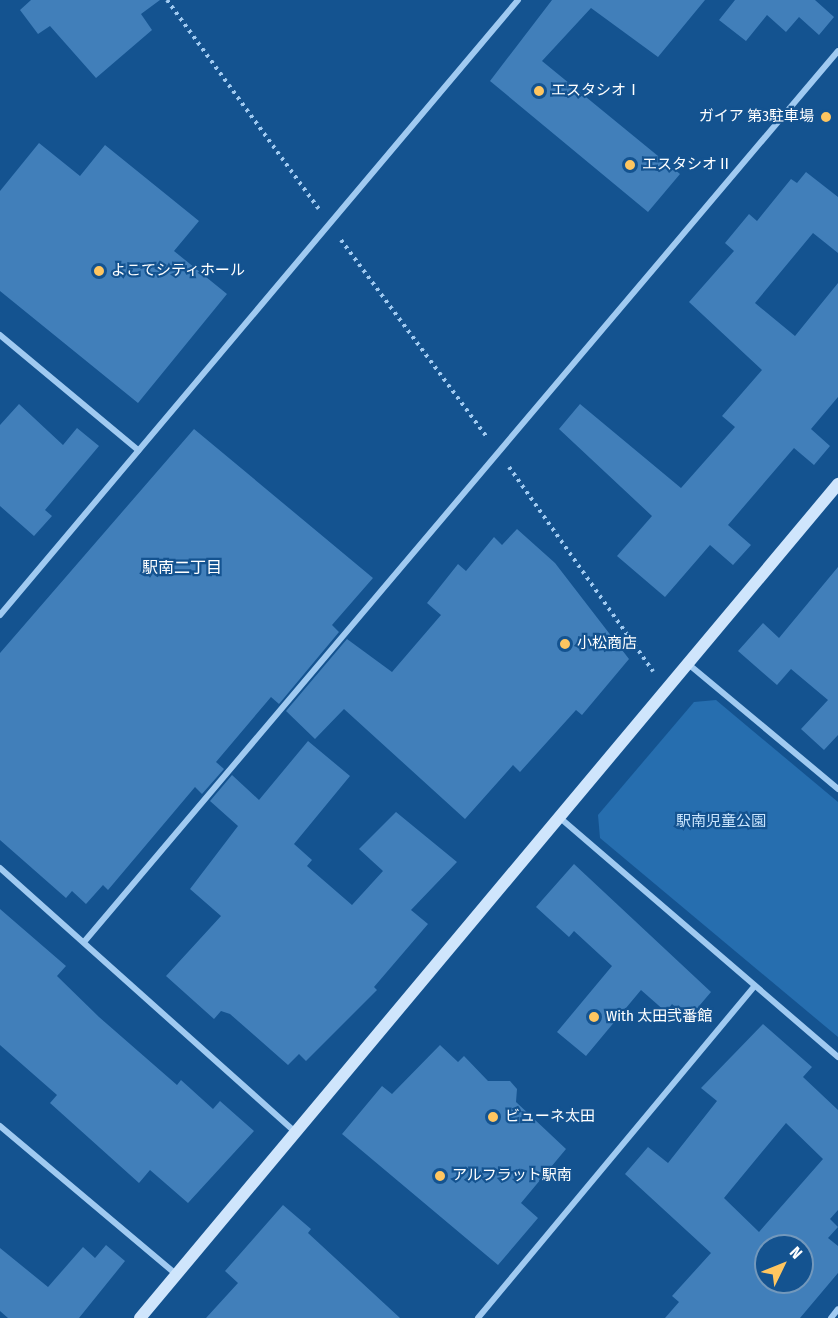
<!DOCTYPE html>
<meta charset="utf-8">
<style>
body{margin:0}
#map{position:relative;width:838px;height:1318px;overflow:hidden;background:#145390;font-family:"Fira Sans Condensed","Noto Sans JP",sans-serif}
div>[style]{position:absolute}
.green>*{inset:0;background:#266eaf}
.building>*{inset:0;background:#417fba}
.path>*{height:4px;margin-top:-2px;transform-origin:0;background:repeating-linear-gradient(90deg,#a0caf1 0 3px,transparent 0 7.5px)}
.street>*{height:6px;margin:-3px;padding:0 3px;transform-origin:3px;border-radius:3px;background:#a0caf1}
.secondary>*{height:12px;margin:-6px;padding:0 6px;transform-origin:6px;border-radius:6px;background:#cfe5fc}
.dots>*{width:16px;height:16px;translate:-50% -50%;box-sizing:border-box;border:3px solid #145390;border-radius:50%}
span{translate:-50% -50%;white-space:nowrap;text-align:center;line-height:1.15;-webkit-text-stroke:4.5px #145390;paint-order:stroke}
.poi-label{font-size:15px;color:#fff}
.left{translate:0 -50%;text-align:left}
.right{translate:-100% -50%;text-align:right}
.park-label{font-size:15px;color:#c7e3fc}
.neighbourhood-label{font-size:16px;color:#fff}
.north{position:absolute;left:754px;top:1234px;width:60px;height:60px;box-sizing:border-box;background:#145390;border:2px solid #7298bc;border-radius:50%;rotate:47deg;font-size:16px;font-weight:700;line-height:24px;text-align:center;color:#fff}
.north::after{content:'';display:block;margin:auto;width:21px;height:27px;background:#ffc660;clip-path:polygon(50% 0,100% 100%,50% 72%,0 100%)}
</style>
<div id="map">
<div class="green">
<div style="clip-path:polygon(716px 700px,838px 802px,838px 1037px,600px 838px,598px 815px,694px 702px)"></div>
</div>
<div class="building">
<div style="clip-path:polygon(31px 0,160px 0,141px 14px,152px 30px,96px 78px,50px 26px,38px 34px,20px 10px)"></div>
<div style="clip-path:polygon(552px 0,705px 0,658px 57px,591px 8px,542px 61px,680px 174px,648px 212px,490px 81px)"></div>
<div style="clip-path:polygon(735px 0,815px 0,834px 17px,819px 35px,799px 17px,786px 32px,767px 15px,746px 41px,719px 20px)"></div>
<div style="clip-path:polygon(39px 143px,80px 176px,105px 145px,199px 221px,174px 251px,227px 294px,138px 403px,0 291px,0 191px)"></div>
<div style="clip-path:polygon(806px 172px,838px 197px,838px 253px,813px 233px,755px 303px,795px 336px,838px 283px,838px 397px,811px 429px,830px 446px,814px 465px,794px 448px,728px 525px,751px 545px,733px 565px,710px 545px,665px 597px,617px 556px,652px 516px,559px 429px,580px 404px,681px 488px,735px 427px,722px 416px,762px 370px,689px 302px,734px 251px,725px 243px,749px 214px,757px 221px,791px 179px,797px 183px)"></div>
<div style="clip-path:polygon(19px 404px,63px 445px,77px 428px,99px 446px,45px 510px,52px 516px,34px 536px,0 506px,0 425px)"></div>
<div style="clip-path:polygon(194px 429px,373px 578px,332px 625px,339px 632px,279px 704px,271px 697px,216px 762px,224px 769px,202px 794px,195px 787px,108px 890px,103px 885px,86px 904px,72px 891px,66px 898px,0 840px,0 653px)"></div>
<div style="clip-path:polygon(517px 529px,555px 563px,629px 659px,582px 715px,576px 710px,520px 772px,513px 765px,465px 819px,344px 709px,315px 739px,286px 711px,347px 639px,392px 672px,441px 615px,427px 603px,458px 564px,466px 571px,494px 537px,502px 545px)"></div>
<div style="clip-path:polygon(838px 567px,838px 735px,824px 750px,801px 729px,828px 700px,791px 669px,777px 685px,738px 651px,763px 623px,779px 638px)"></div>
<div style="clip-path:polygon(308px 741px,350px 776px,294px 844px,312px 860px,307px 866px,352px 905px,383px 871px,359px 849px,396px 812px,457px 862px,411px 910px,428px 924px,374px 987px,377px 990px,306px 1061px,299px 1054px,288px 1065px,230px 1014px,221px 1011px,214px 1019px,166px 976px,221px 916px,190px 889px,238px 826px,210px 801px,232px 775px,259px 800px)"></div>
<div style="clip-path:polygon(574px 864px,711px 992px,688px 1019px,672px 1004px,666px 1012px,641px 990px,586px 1056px,557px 1032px,612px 966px,574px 931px,569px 937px,536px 907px)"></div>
<div style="clip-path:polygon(0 909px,66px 966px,57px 976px,99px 1017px,177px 1085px,181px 1080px,213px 1109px,220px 1101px,254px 1131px,188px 1203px,150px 1170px,139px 1183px,50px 1103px,57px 1095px,0 1045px)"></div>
<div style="clip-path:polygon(evenodd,763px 1024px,812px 1067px,803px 1077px,838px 1110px,838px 1210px,830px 1219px,838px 1227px,828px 1238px,838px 1246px,838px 1273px,800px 1318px,665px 1318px,679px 1302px,672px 1296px,711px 1253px,625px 1174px,648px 1147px,668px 1163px,717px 1101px,701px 1088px,763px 1024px,786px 1123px,823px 1159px,759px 1232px,724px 1198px,786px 1123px,763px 1024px,766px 1246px,802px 1246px,802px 1282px,766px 1282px,766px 1246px)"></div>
<div style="clip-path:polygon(440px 1045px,458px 1062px,464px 1056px,488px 1081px,510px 1081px,517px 1089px,516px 1102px,566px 1149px,521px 1203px,538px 1218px,498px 1265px,342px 1134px,382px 1086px,392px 1094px)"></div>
<div style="clip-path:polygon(283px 1205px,311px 1229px,308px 1233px,400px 1318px,206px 1318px,238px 1283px,225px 1271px)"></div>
<div style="clip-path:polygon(106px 1245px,125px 1261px,79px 1318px,8px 1318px,0 1311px,0 1248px,48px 1287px,83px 1247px,95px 1258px)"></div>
</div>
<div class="path">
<div style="left:167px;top:0;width:258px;rotate:54deg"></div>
<div style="left:341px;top:240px;width:247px;rotate:53.5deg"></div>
<div style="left:509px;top:467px;width:250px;rotate:54.8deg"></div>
</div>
<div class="street">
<div style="left:0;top:335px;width:180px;rotate:39.8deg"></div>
<div style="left:0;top:615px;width:804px;rotate:-49.89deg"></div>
<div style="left:687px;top:663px;width:197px;rotate:39.8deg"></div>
<div style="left:559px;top:817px;width:368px;rotate:40.7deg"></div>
<div style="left:0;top:868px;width:396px;rotate:41.8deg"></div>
<div style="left:84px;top:942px;width:1167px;rotate:-49.76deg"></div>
<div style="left:0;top:1126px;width:230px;rotate:40.1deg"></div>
<div style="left:478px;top:1318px;width:432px;rotate:-50.2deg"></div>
<div style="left:831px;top:1318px;width:11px;rotate:-52deg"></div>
</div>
<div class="secondary">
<div style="left:140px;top:1318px;width:1088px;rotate:-50.07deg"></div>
</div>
<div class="dots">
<div style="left:539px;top:91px;background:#ffc660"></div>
<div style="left:826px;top:117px;background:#ffc660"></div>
<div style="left:630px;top:165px;background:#ffc660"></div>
<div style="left:99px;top:271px;background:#ffc660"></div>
<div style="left:565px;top:644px;background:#ffc660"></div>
<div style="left:594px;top:1017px;background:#ffc660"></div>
<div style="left:493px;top:1117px;background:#ffc660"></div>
<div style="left:440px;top:1176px;background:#ffc660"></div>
</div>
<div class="poi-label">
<span class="left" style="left:551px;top:91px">エスタシオⅠ</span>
<span class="right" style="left:814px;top:117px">ガイア 第3駐車場</span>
<span class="left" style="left:642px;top:165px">エスタシオⅡ</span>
<span class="left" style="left:111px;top:271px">よこてシティホール</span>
<span class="left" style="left:577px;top:644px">小松商店</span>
<span class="left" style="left:606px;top:1017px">With 太田弐番館</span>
<span class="left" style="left:505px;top:1117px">ビューネ太田</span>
<span class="left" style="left:452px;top:1176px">アルフラット駅南</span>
</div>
<div class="park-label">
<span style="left:721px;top:822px">駅南児童公園</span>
</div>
<div class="neighbourhood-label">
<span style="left:182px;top:568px">駅南二丁目</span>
</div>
<div class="north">N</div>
</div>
